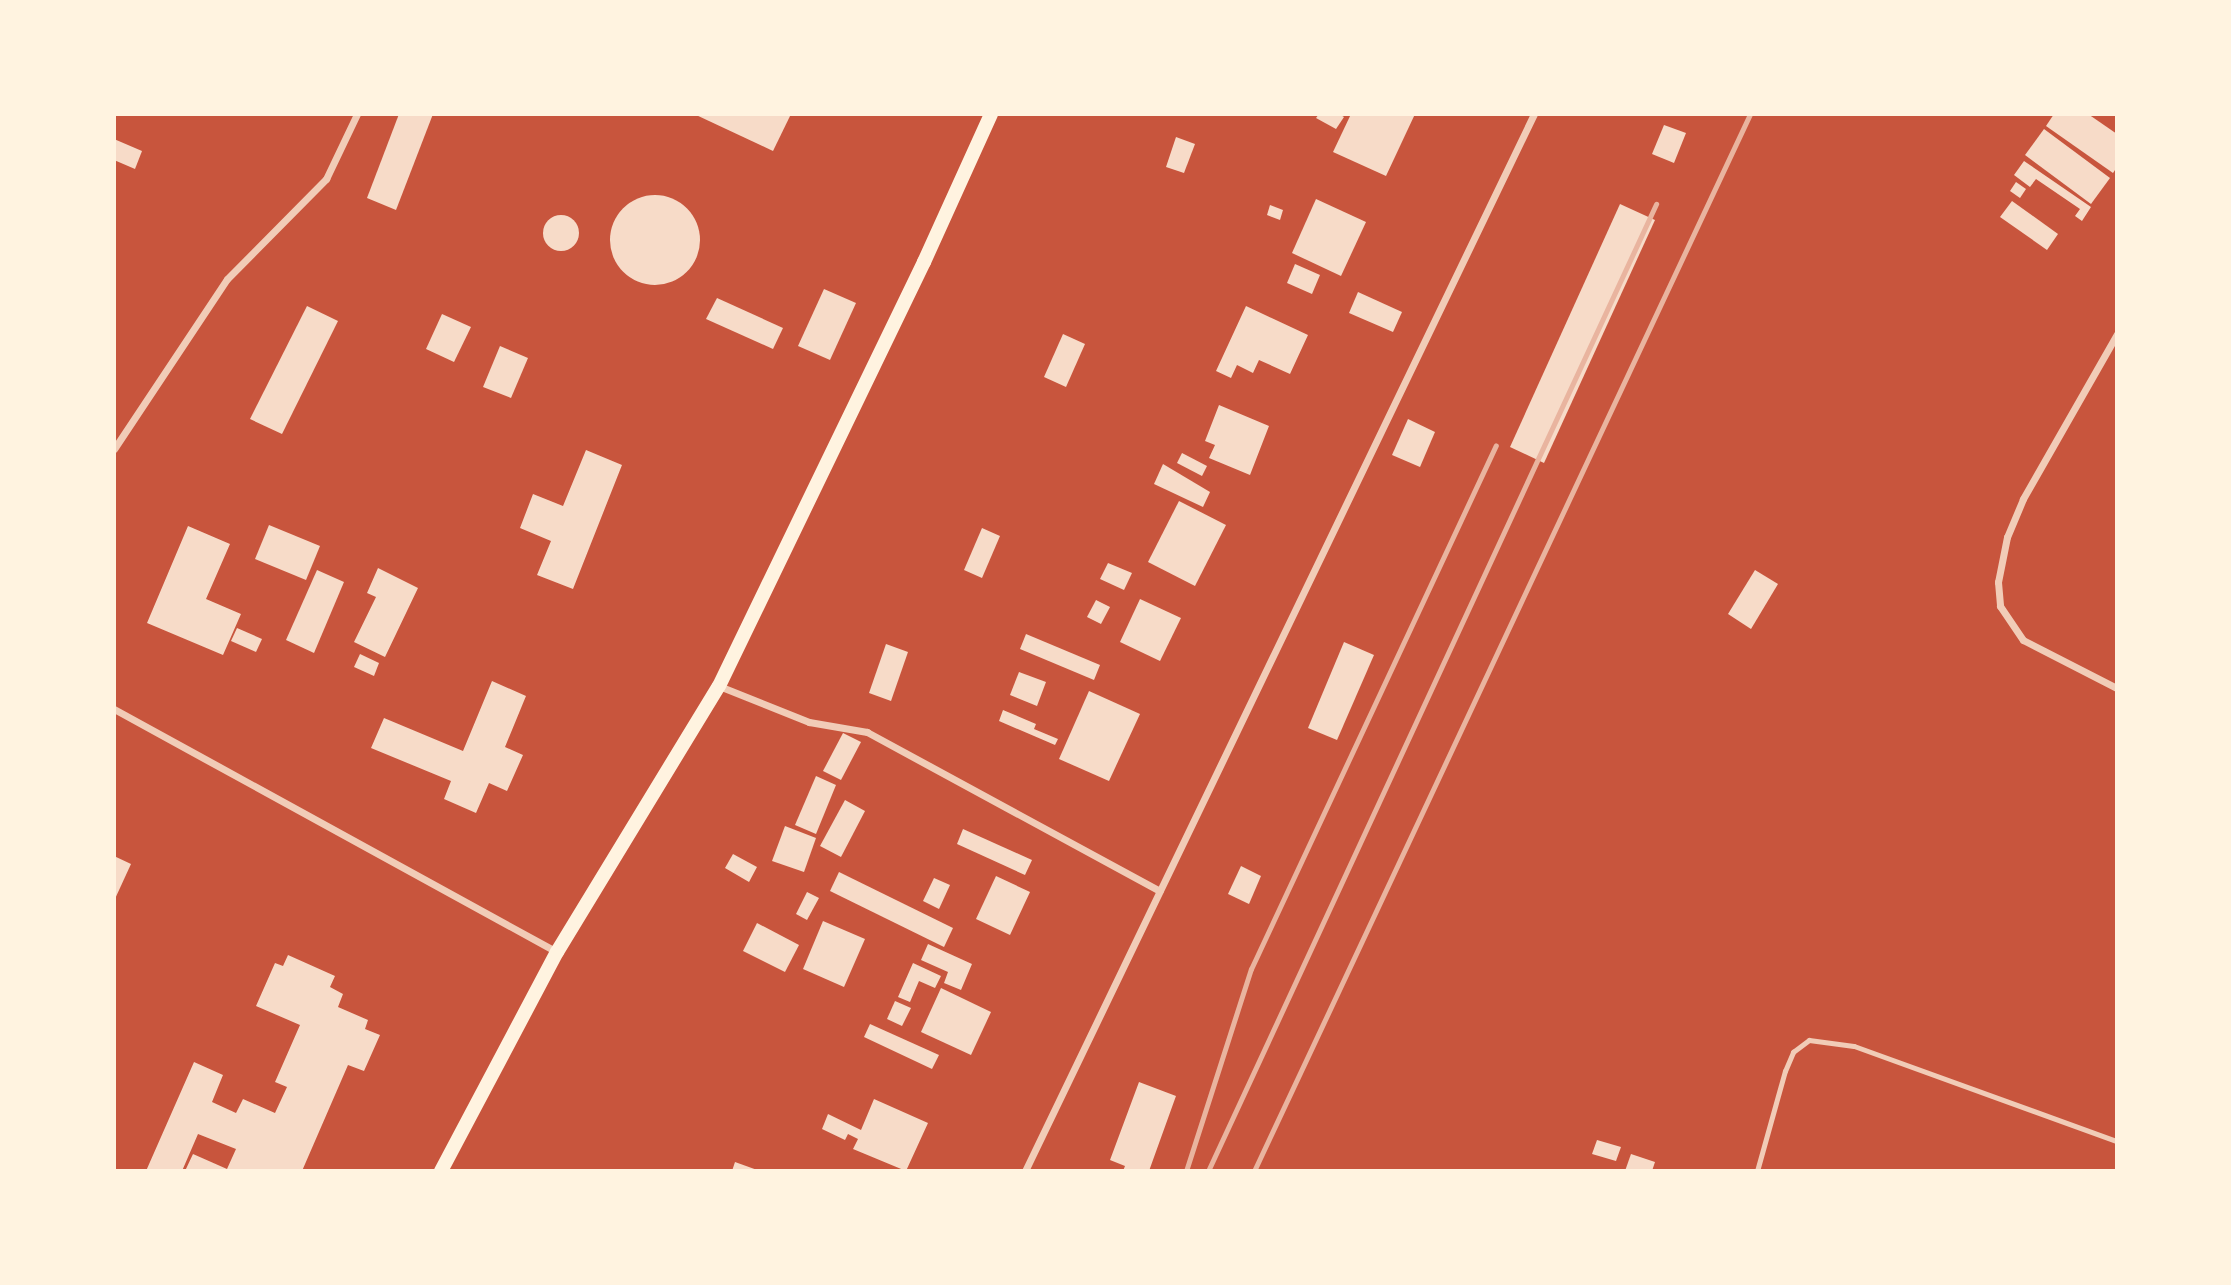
<!DOCTYPE html>
<style>
body{margin:0}
#map{position:relative;width:2231px;height:1285px;overflow:hidden;background:#c8553d;font-family:"DejaVu Sans",sans-serif}
div>[style]{position:absolute}
.building>*{inset:0;background:#f7dbc8}
.round{border-radius:50%}
.service>*{height:5px;margin:-2.5px;padding:0 2.5px;transform-origin:2.5px;border-radius:2.5px;background:#f1ccb7}
.minor>*{height:7px;margin:-3.5px;padding:0 3.5px;transform-origin:3.5px;border-radius:3.5px;background:#f1ccb7}
.secondary>*{height:14px;margin:-7px;padding:0 7px;transform-origin:7px;border-radius:7px;background:#fff3e0}
.rail>*{height:5px;margin:-2.5px;padding:0 2.5px;transform-origin:2.5px;border-radius:2.5px;background:#e9b49f}
span{translate:-50% -50%;white-space:nowrap;text-align:center;line-height:1.15;-webkit-text-stroke:7px #fff3e0;paint-order:stroke}
.frame{position:absolute;inset:0;border:116px solid #fff3e0;pointer-events:none}
</style>
<div id="map">
<div class="building">
<div style="clip-path:polygon(399px 114px,433px 114px,396px 210px,367px 198px)"></div>
<div style="clip-path:polygon(694px 114px,791px 114px,773px 151px)"></div>
<div style="clip-path:polygon(1319px 114px,1339px 114px,1344px 117px,1336px 129px,1316px 118px)"></div>
<div style="clip-path:polygon(1351px 114px,1415px 114px,1386px 176px,1333px 152px)"></div>
<div style="clip-path:polygon(2054px 114px,2088px 114px,2117px 134px,2117px 167px,2113px 173px,2046px 126px)"></div>
<div style="clip-path:polygon(1664px 125px,1686px 133px,1674px 163px,1652px 154px)"></div>
<div style="clip-path:polygon(2044px 129px,2110px 178px,2091px 204px,2025px 155px)"></div>
<div style="clip-path:polygon(1176px 137px,1195px 144px,1184px 173px,1166px 167px)"></div>
<div style="clip-path:polygon(114px 139px,142px 151px,135px 169px,114px 160px)"></div>
<div style="clip-path:polygon(2024px 161px,2091px 207px,2082px 221px,2075px 216px,2080px 209px,2036px 179px,2030px 187px,2014px 175px)"></div>
<div style="clip-path:polygon(2016px 182px,2026px 189px,2020px 198px,2010px 191px)"></div>
<div class="round" style="left:610px;top:195px;width:90px;height:90px"></div>
<div style="clip-path:polygon(1316px 199px,1366px 222px,1341px 276px,1292px 253px)"></div>
<div style="clip-path:polygon(2012px 201px,2058px 234px,2047px 250px,2000px 217px)"></div>
<div style="clip-path:polygon(1620px 204px,1655px 220px,1544px 463px,1510px 447px)"></div>
<div style="clip-path:polygon(1270px 205px,1283px 210px,1280px 220px,1267px 215px)"></div>
<div class="round" style="left:543px;top:215px;width:36px;height:36px"></div>
<div style="clip-path:polygon(1295px 264px,1320px 275px,1312px 294px,1287px 283px)"></div>
<div style="clip-path:polygon(824px 289px,856px 303px,830px 360px,798px 346px)"></div>
<div style="clip-path:polygon(1358px 292px,1402px 312px,1393px 332px,1349px 313px)"></div>
<div style="clip-path:polygon(717px 298px,783px 328px,773px 349px,706px 319px)"></div>
<div style="clip-path:polygon(307px 306px,338px 321px,282px 434px,250px 419px)"></div>
<div style="clip-path:polygon(1246px 306px,1308px 335px,1290px 374px,1259px 360px,1253px 373px,1237px 365px,1231px 378px,1216px 371px)"></div>
<div style="clip-path:polygon(442px 314px,471px 327px,454px 362px,426px 349px)"></div>
<div style="clip-path:polygon(1063px 334px,1085px 344px,1066px 387px,1044px 377px)"></div>
<div style="clip-path:polygon(500px 346px,528px 358px,511px 398px,483px 387px)"></div>
<div style="clip-path:polygon(1219px 405px,1269px 426px,1250px 475px,1209px 458px,1215px 445px,1205px 441px)"></div>
<div style="clip-path:polygon(1408px 419px,1435px 432px,1420px 467px,1392px 455px)"></div>
<div style="clip-path:polygon(586px 450px,622px 465px,573px 589px,537px 575px,551px 541px,520px 528px,533px 494px,563px 506px)"></div>
<div style="clip-path:polygon(1182px 453px,1207px 466px,1202px 476px,1177px 463px)"></div>
<div style="clip-path:polygon(1163px 464px,1210px 492px,1203px 507px,1154px 484px)"></div>
<div style="clip-path:polygon(1179px 501px,1226px 525px,1195px 586px,1148px 562px)"></div>
<div style="clip-path:polygon(269px 525px,320px 546px,306px 580px,255px 559px)"></div>
<div style="clip-path:polygon(188px 526px,230px 544px,206px 599px,241px 614px,223px 655px,147px 623px)"></div>
<div style="clip-path:polygon(982px 528px,1000px 536px,982px 578px,964px 570px)"></div>
<div style="clip-path:polygon(1108px 563px,1132px 573px,1124px 590px,1100px 579px)"></div>
<div style="clip-path:polygon(378px 568px,418px 588px,385px 657px,354px 642px,376px 597px,367px 593px)"></div>
<div style="clip-path:polygon(317px 570px,344px 582px,314px 653px,286px 640px)"></div>
<div style="clip-path:polygon(1755px 570px,1778px 584px,1751px 629px,1728px 614px)"></div>
<div style="clip-path:polygon(1140px 599px,1181px 618px,1160px 661px,1120px 642px)"></div>
<div style="clip-path:polygon(1096px 600px,1110px 607px,1101px 624px,1087px 617px)"></div>
<div style="clip-path:polygon(237px 628px,262px 639px,256px 652px,231px 641px)"></div>
<div style="clip-path:polygon(1026px 634px,1100px 665px,1094px 680px,1020px 649px)"></div>
<div style="clip-path:polygon(1344px 642px,1374px 655px,1337px 740px,1308px 728px)"></div>
<div style="clip-path:polygon(886px 644px,908px 652px,891px 701px,869px 693px)"></div>
<div style="clip-path:polygon(360px 654px,379px 663px,374px 676px,354px 667px)"></div>
<div style="clip-path:polygon(1019px 672px,1046px 682px,1037px 706px,1010px 695px)"></div>
<div style="clip-path:polygon(492px 681px,526px 696px,505px 747px,523px 755px,507px 791px,489px 783px,476px 813px,444px 799px,451px 781px,371px 748px,384px 718px,463px 751px)"></div>
<div style="clip-path:polygon(1089px 691px,1140px 714px,1109px 781px,1059px 759px)"></div>
<div style="clip-path:polygon(1003px 710px,1036px 724px,1034px 729px,1058px 739px,1055px 745px,999px 721px)"></div>
<div style="clip-path:polygon(843px 733px,861px 742px,841px 780px,823px 771px)"></div>
<div style="clip-path:polygon(816px 776px,836px 785px,816px 834px,795px 825px)"></div>
<div style="clip-path:polygon(845px 800px,865px 811px,841px 857px,820px 846px)"></div>
<div style="clip-path:polygon(785px 826px,816px 838px,804px 872px,772px 861px)"></div>
<div style="clip-path:polygon(963px 829px,1032px 860px,1025px 875px,957px 844px)"></div>
<div style="clip-path:polygon(733px 854px,757px 867px,749px 882px,725px 868px)"></div>
<div style="clip-path:polygon(114px 856px,131px 864px,114px 901px)"></div>
<div style="clip-path:polygon(1241px 866px,1261px 876px,1249px 904px,1228px 894px)"></div>
<div style="clip-path:polygon(839px 872px,953px 928px,944px 947px,830px 891px)"></div>
<div style="clip-path:polygon(996px 876px,1030px 892px,1010px 935px,976px 919px)"></div>
<div style="clip-path:polygon(934px 878px,950px 885px,939px 909px,923px 901px)"></div>
<div style="clip-path:polygon(807px 892px,819px 898px,807px 920px,796px 914px)"></div>
<div style="clip-path:polygon(823px 921px,865px 939px,844px 987px,803px 969px)"></div>
<div style="clip-path:polygon(757px 923px,799px 945px,785px 972px,743px 951px)"></div>
<div style="clip-path:polygon(928px 944px,972px 964px,961px 990px,944px 983px,948px 972px,921px 960px)"></div>
<div style="clip-path:polygon(288px 955px,335px 976px,330px 987px,343px 994px,338px 1007px,368px 1020px,365px 1029px,380px 1035px,364px 1071px,348px 1065px,302px 1171px,185px 1171px,193px 1154px,227px 1169px,236px 1149px,198px 1134px,182px 1171px,146px 1171px,194px 1062px,223px 1075px,212px 1102px,236px 1113px,243px 1099px,275px 1113px,287px 1087px,275px 1082px,300px 1025px,256px 1006px,275px 963px,283px 966px)"></div>
<div style="clip-path:polygon(913px 963px,941px 976px,935px 988px,919px 981px,910px 1002px,898px 997px)"></div>
<div style="clip-path:polygon(941px 988px,991px 1012px,971px 1055px,921px 1032px)"></div>
<div style="clip-path:polygon(895px 1001px,911px 1008px,902px 1026px,887px 1019px)"></div>
<div style="clip-path:polygon(870px 1024px,939px 1055px,932px 1069px,864px 1037px)"></div>
<div style="clip-path:polygon(1139px 1082px,1176px 1096px,1149px 1171px,1123px 1171px,1125px 1166px,1110px 1160px)"></div>
<div style="clip-path:polygon(874px 1099px,928px 1123px,906px 1171px,853px 1149px,858px 1139px,848px 1134px,845px 1140px,822px 1129px,828px 1114px,861px 1130px)"></div>
<div style="clip-path:polygon(1597px 1140px,1621px 1147px,1616px 1161px,1592px 1154px)"></div>
<div style="clip-path:polygon(1631px 1154px,1655px 1162px,1652px 1171px,1625px 1171px)"></div>
<div style="clip-path:polygon(735px 1162px,760px 1171px,732px 1171px)"></div>
</div>
<div class="service">
<div style="left:1757px;top:1171px;width:104px;rotate:-74.4deg"></div>
<div style="left:1785px;top:1071px;width:21px;rotate:-67deg"></div>
<div style="left:1793px;top:1052px;width:20px;rotate:-37deg"></div>
<div style="left:1809px;top:1040px;width:45px;rotate:7.6deg"></div>
<div style="left:1854px;top:1046px;width:280px;rotate:19.9deg"></div>
</div>
<div class="minor">
<div style="left:2117px;top:334px;width:190px;rotate:119.7deg"></div>
<div style="left:2023px;top:499px;width:41px;rotate:112.8deg"></div>
<div style="left:2007px;top:537px;width:46px;rotate:101.3deg"></div>
<div style="left:1998px;top:582px;width:24px;rotate:85deg"></div>
<div style="left:2000px;top:606px;width:41px;rotate:55.9deg"></div>
<div style="left:2023px;top:640px;width:106px;rotate:27.1deg"></div>
<div style="left:114px;top:449px;width:204px;rotate:-56.4deg"></div>
<div style="left:227px;top:279px;width:141px;rotate:-45.3deg"></div>
<div style="left:326px;top:179px;width:72px;rotate:-64.5deg"></div>
<div style="left:719px;top:686px;width:97px;rotate:21.8deg"></div>
<div style="left:809px;top:722px;width:59px;rotate:9.8deg"></div>
<div style="left:867px;top:732px;width:333px;rotate:28.5deg"></div>
<div style="left:114px;top:709px;width:505px;rotate:28.75deg"></div>
<div style="left:1025px;top:1171px;width:1173px;rotate:-64.29deg"></div>
</div>
<div class="secondary">
<div style="left:441px;top:1171px;width:248px;rotate:-62.1deg"></div>
<div style="left:557px;top:952px;width:311px;rotate:-58.7deg"></div>
<div style="left:719px;top:686px;width:471px;rotate:-64.2deg"></div>
<div style="left:924px;top:262px;width:162px;rotate:-65.6deg"></div>
</div>
<div class="rail">
<div style="left:1186px;top:1171px;width:212px;rotate:-72.2deg"></div>
<div style="left:1251px;top:969px;width:578px;rotate:-64.94deg"></div>
<div style="left:1208px;top:1171px;width:1066px;rotate:-65.14deg"></div>
<div style="left:1254px;top:1171px;width:1168px;rotate:-64.86deg"></div>
</div>
<div class="frame"></div>
</div>
